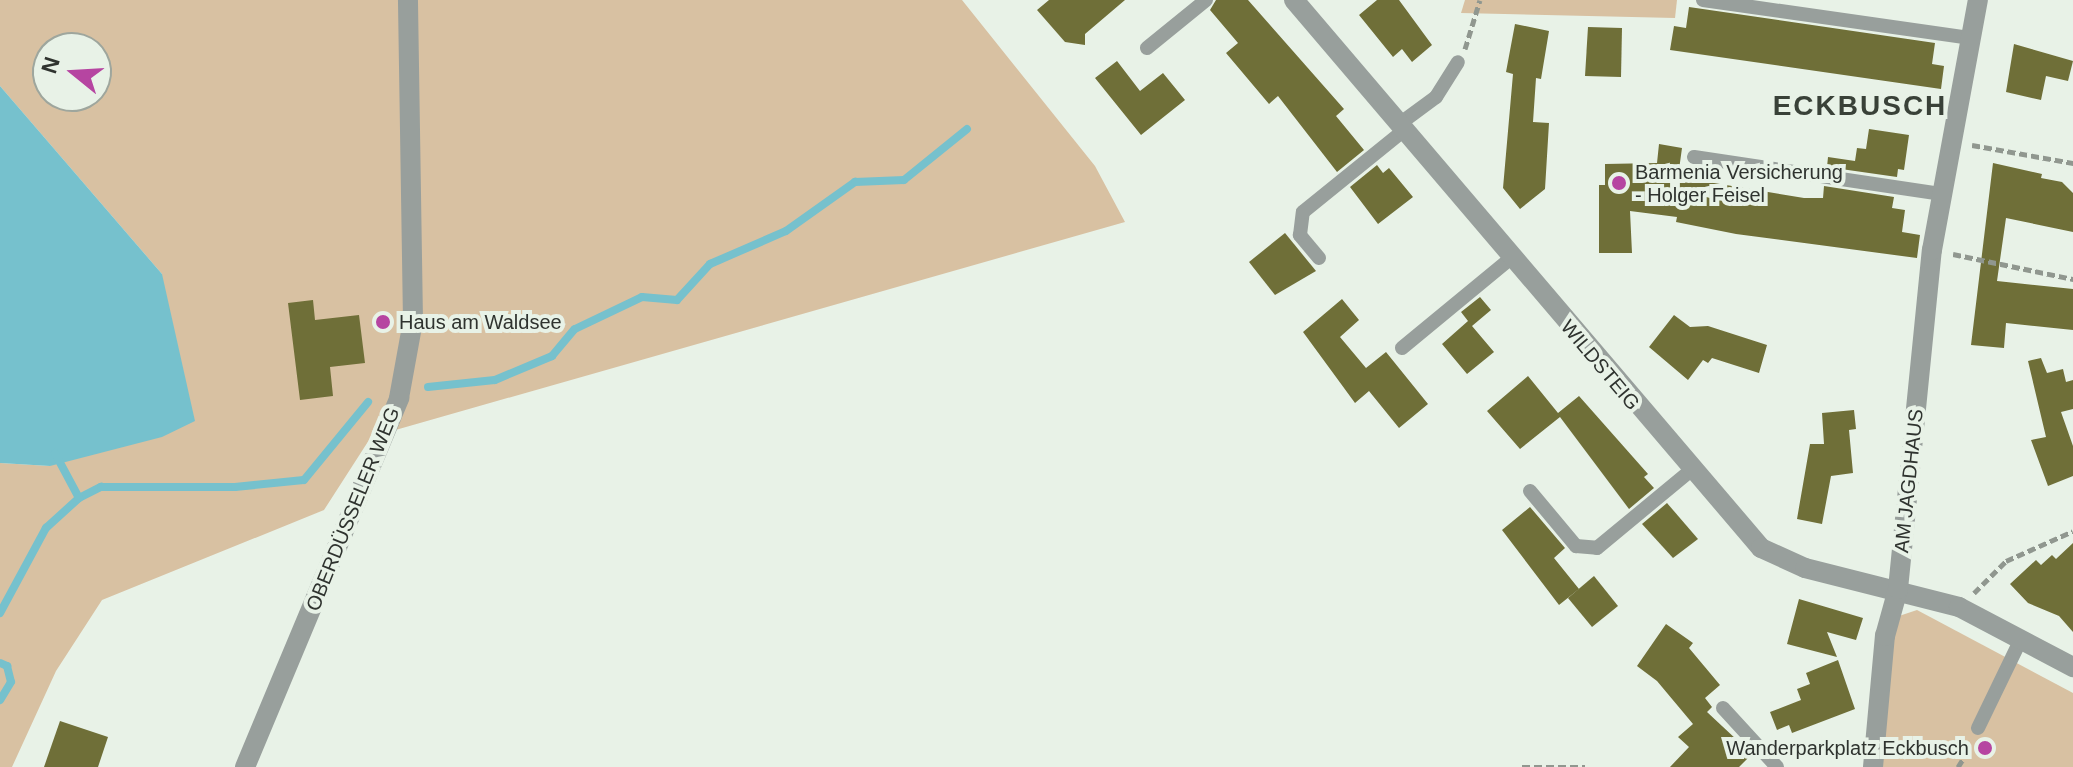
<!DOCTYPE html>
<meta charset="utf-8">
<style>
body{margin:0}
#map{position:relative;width:2073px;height:767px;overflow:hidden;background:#e8f2e7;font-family:Arial,sans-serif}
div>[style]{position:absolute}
.green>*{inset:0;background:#d8c1a2}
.water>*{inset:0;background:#76c1cd}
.stream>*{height:8px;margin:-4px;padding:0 4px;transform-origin:4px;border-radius:4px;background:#76c1cd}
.building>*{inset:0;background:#6f6f38}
.path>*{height:5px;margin-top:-2.5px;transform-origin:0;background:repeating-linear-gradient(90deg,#90978f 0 8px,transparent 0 12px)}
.service>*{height:14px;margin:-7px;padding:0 7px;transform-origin:7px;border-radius:7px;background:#989f9c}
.minor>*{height:20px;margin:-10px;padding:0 10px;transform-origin:10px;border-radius:10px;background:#989f9c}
.tertiary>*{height:20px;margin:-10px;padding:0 10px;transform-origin:10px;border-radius:10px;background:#989f9c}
.dots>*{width:22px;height:22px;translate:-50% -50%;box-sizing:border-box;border:4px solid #e8f2e7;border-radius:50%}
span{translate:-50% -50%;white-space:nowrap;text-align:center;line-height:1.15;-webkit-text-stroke:8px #e8f2e7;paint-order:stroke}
.poi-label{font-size:20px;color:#2f332f}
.left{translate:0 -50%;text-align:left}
.right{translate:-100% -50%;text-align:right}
.street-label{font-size:20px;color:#2f332f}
.district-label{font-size:28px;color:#394138;font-weight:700;letter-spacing:2px}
.north{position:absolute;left:32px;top:32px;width:80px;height:80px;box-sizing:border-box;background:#e8f2e7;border:2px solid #9ea69d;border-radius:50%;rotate:288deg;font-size:22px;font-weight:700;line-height:32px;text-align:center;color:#2f332f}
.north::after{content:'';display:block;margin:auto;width:28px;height:36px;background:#b645a1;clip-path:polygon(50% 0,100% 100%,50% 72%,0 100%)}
</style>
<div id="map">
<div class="green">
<div style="clip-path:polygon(evenodd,0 0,962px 0,1095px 166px,1125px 222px,371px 437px,324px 510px,102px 600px,56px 671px,12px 767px,0 767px,0 463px,50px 466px,162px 274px,0 86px,0 0,48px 48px,96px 48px,96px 96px,48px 96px,48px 48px)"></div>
<div style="clip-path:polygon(1465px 0,1677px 0,1675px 18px,1461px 13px)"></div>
<div style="clip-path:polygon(1917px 610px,2073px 693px,2073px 767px,1879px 767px,1889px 651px,1899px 616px)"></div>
</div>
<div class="water">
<div style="clip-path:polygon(0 86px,162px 274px,195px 421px,162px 437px,50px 466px,0 463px)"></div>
</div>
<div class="stream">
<div style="left:428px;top:387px;width:67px;rotate:-6deg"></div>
<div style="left:495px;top:380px;width:62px;rotate:-22.8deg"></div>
<div style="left:552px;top:356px;width:35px;rotate:-50deg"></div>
<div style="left:575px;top:329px;width:74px;rotate:-25.5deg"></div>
<div style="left:642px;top:297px;width:35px;rotate:5deg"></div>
<div style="left:677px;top:300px;width:49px;rotate:-47.5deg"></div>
<div style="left:710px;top:264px;width:83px;rotate:-23.5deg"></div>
<div style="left:786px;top:231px;width:85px;rotate:-35.4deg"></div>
<div style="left:855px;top:182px;width:49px;rotate:-2.3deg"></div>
<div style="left:904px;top:180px;width:81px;rotate:-39deg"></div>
<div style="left:79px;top:498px;width:25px;rotate:-27deg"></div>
<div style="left:101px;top:487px;width:134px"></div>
<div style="left:235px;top:487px;width:69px;rotate:-5.8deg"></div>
<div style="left:304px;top:480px;width:101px;rotate:-50.6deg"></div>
<div style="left:0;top:613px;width:97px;rotate:-61.6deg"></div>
<div style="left:46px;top:528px;width:45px;rotate:-42.3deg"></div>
<div style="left:79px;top:498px;width:51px;rotate:-118.1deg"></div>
<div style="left:0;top:663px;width:8px;rotate:23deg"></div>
<div style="left:7px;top:666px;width:16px;rotate:76deg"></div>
<div style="left:11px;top:682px;width:21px;rotate:121deg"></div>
</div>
<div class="building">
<div style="clip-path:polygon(1049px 0,1125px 0,1085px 34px,1085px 45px,1065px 42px,1037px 10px)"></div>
<div style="clip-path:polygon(1216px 0,1248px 0,1344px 109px,1336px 116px,1364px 150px,1337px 172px,1278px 96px,1269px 104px,1226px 53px,1238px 43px,1210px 10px)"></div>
<div style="clip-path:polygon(1377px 0,1399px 0,1432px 45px,1412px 62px,1402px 49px,1393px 57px,1359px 15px)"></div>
<div style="clip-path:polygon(1689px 7px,1935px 43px,1932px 64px,1944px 66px,1941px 89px,1670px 50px,1674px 26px,1686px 28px)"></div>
<div style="clip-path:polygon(1515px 24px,1549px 31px,1541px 79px,1536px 78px,1533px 122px,1549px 123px,1545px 189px,1520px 209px,1503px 188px,1513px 74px,1506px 72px)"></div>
<div style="clip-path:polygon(1588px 27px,1622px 28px,1621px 77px,1585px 76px)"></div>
<div style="clip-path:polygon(2014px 44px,2073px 61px,2068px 81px,2046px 76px,2041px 100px,2006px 92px)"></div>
<div style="clip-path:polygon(1117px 61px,1140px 91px,1163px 73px,1185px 100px,1141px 135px,1095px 78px)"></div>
<div style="clip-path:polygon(1869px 129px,1909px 135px,1904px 170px,1898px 169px,1897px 177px,1827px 167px,1828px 157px,1855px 161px,1857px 148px,1866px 149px)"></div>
<div style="clip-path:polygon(1659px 144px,1682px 148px,1678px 177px,1804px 198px,1823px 198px,1824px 186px,1894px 197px,1892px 208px,1905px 210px,1902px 232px,1920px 235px,1917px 258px,1736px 234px,1676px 222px,1677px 217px,1630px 211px,1632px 253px,1599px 253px,1599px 185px,1605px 185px,1605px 164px,1657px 163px)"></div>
<div style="clip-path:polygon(1993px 163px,2042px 174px,2041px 178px,2062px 182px,2073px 193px,2073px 232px,2006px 218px,1997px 281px,2073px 289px,2073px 330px,2006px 323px,2004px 348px,1971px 345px)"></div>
<div style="clip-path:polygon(1377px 165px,1383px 173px,1389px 168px,1413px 197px,1378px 224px,1350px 187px)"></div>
<div style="clip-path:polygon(1285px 233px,1316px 271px,1275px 295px,1249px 262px)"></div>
<div style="clip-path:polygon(1480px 297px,1491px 310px,1472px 326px,1494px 352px,1467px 374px,1442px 344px,1468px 321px,1461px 312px)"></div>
<div style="clip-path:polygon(1342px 299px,1359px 320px,1340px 337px,1366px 368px,1386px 352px,1428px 404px,1399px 428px,1369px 391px,1355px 403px,1303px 332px)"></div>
<div style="clip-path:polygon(313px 300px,315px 320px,359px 315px,365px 363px,330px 367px,333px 396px,300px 400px,288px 303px)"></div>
<div style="clip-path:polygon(1674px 315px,1690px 327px,1708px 326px,1767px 345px,1759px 373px,1712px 358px,1708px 363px,1703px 360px,1688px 380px,1649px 347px)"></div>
<div style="clip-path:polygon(2041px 358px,2047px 373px,2063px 369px,2066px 382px,2073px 380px,2073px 409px,2061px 412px,2073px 446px,2073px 476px,2048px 486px,2031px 440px,2046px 437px,2028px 361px)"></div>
<div style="clip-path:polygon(1528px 376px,1558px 413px,1579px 396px,1648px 474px,1644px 477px,1654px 488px,1629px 509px,1560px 417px,1520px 449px,1487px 411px)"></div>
<div style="clip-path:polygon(1854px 410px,1856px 429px,1849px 430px,1853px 473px,1831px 476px,1822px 524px,1797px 519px,1810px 444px,1824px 444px,1822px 413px)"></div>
<div style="clip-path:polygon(1667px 503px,1698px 539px,1673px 558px,1642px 524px)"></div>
<div style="clip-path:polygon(1530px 507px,1565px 548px,1554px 558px,1579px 589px,1559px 605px,1502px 530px)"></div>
<div style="clip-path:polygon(2073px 543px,2073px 632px,2059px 616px,2028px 603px,2010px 584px,2036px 560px,2041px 565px,2052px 555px,2056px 559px)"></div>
<div style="clip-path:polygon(1594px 576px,1618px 606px,1592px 627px,1568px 598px)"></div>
<div style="clip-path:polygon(1799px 599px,1863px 618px,1856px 640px,1827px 632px,1837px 657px,1787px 644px)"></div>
<div style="clip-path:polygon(1666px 624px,1693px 643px,1689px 648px,1720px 685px,1705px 698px,1712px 707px,1707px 712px,1752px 754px,1739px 767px,1670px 767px,1689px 747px,1678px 737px,1693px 724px,1657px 681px,1637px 666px)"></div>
<div style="clip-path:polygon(1838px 660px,1855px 709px,1792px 733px,1789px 725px,1777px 730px,1770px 712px,1801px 700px,1797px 689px,1810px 684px,1806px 673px)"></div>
<div style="clip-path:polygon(60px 721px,108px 737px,98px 767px,44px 767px)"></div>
</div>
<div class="path">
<div style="left:1465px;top:49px;width:51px;rotate:-73deg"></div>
<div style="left:1972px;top:145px;width:103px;rotate:10.1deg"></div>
<div style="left:1953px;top:254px;width:123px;rotate:11.8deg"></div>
<div style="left:1974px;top:593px;width:45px;rotate:-45deg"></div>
<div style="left:2006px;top:561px;width:73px;rotate:-24.1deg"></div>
<div style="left:1522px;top:767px;width:63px"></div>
<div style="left:1958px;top:767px;width:13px;rotate:-58deg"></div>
</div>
<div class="service">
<div style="left:1703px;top:0;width:269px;rotate:8.1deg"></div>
<div style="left:1147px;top:48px;width:76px;rotate:-39.1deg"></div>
<div style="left:1398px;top:125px;width:47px;rotate:-36.4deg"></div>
<div style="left:1436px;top:97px;width:41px;rotate:-57.8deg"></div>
<div style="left:1694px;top:157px;width:251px;rotate:8.5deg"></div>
<div style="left:1319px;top:258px;width:30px;rotate:-130deg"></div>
<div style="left:1300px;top:235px;width:23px;rotate:-83deg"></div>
<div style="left:1303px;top:212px;width:129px;rotate:-39deg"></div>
<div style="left:1402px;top:348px;width:140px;rotate:-39.5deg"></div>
<div style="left:1530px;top:491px;width:72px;rotate:50.1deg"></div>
<div style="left:1576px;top:546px;width:21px;rotate:5deg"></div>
<div style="left:1597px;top:548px;width:121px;rotate:-39.6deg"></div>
<div style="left:1723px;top:708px;width:80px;rotate:47.5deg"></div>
<div style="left:1978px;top:728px;width:99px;rotate:-64.2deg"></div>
</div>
<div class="minor">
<div style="left:1294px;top:0;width:720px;rotate:49.56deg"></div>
<div style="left:1761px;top:548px;width:48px;rotate:24.4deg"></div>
<div style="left:1805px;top:568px;width:159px;rotate:14.2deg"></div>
<div style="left:1959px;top:607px;width:129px;rotate:27.8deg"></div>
<div style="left:1873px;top:767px;width:132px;rotate:-84.8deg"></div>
<div style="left:1885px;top:636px;width:49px;rotate:-74.5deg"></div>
<div style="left:1898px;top:589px;width:341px;rotate:-84.3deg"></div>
<div style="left:1932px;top:250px;width:254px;rotate:-79.6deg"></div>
</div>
<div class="tertiary">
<div style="left:245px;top:767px;width:400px;rotate:-67.3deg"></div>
<div style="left:399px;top:398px;width:78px;rotate:-79.7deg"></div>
<div style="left:413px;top:321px;width:321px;rotate:-90.9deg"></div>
</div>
<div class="dots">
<div style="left:1619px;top:183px;background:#b645a1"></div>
<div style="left:383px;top:322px;background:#b645a1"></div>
<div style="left:1985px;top:748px;background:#b645a1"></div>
</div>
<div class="poi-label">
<span class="left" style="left:1635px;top:184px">Barmenia Versicherung<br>- Holger Feisel</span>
<span class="left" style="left:399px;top:322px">Haus am Waldsee</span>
<span class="right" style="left:1969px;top:748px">Wanderparkplatz Eckbusch</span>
</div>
<div class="street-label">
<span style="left:1600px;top:365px;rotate:50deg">WILDSTEIG</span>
<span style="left:1909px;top:481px;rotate:-84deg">AM JAGDHAUS</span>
<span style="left:353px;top:509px;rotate:-68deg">OBERDÜSSELER WEG</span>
</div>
<div class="district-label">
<span style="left:1860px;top:106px">ECKBUSCH</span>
</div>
<div class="north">N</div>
</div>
